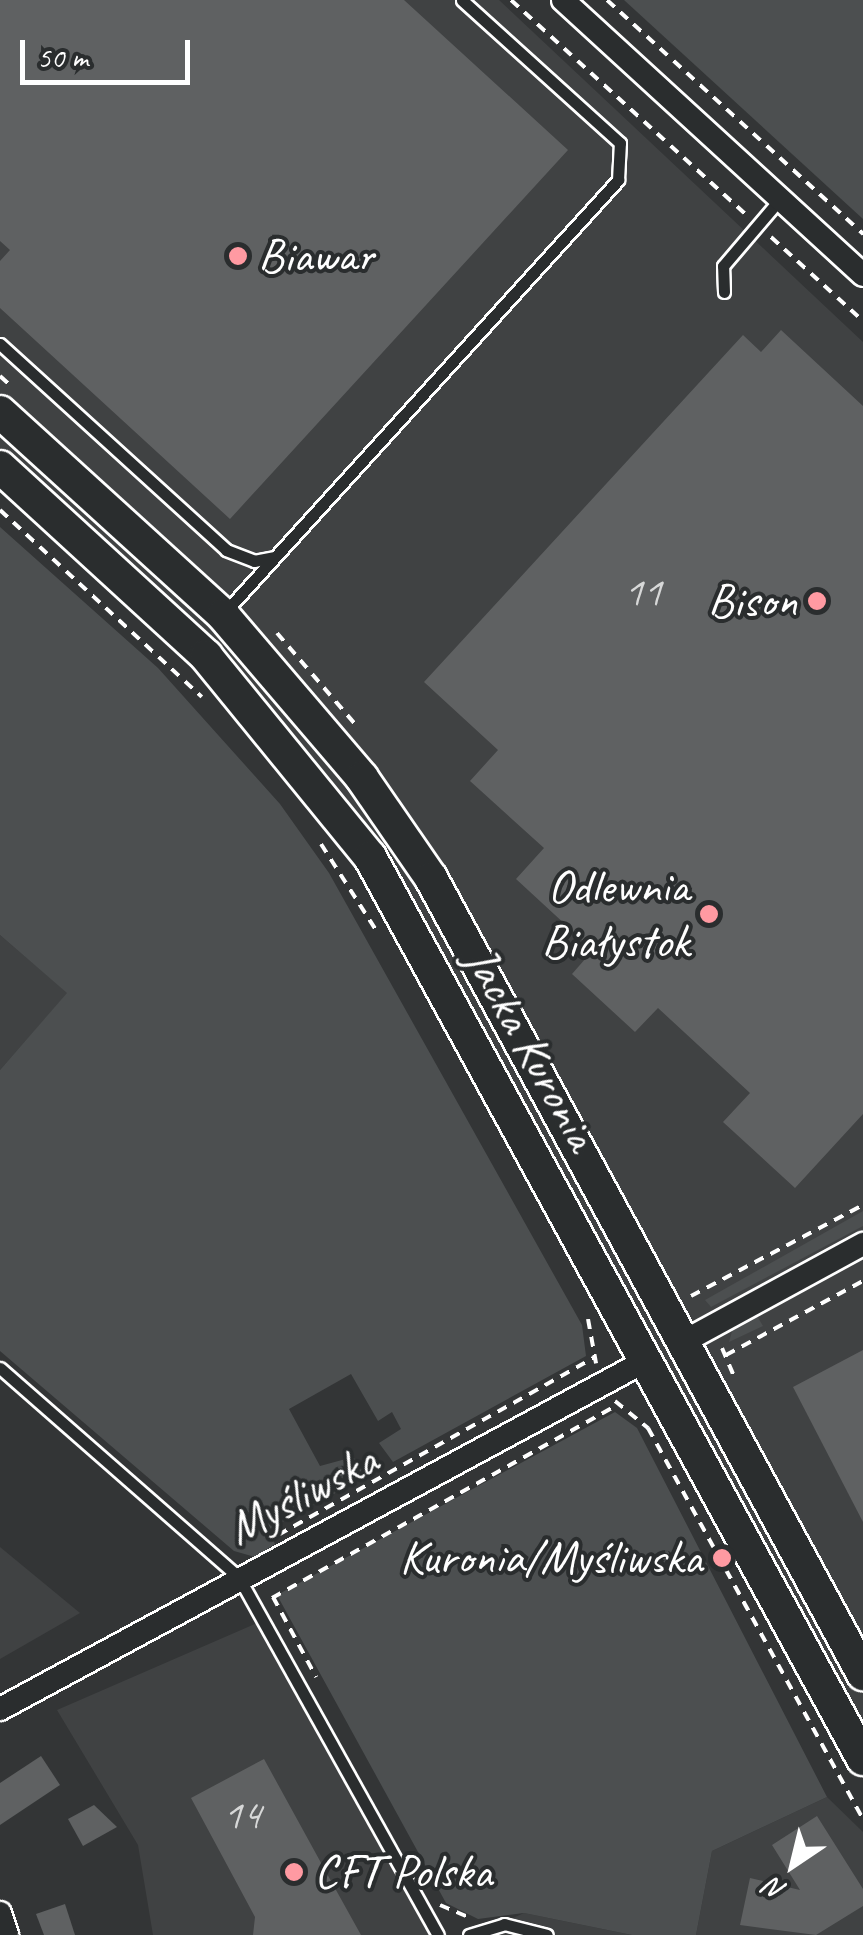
<!DOCTYPE html>
<meta charset="utf-8">
<style>
body{margin:0}
#map{position:relative;width:863px;height:1935px;overflow:hidden;background:#333536;font-family:Caveat,sans-serif}
div>[style]{position:absolute}
.built>*{inset:0;background:#404243}
.green>*{inset:0;background:#4c4f50}
.building>*{inset:0;background:#5f6162}
.path>*{height:4px;margin-top:-2px;transform-origin:0;background:repeating-linear-gradient(90deg,#fff 0 10px,transparent 0 18px)}
.roads{filter:drop-shadow(2px 0 #fff) drop-shadow(-2px 0 #fff) drop-shadow(0 2px #fff) drop-shadow(0 -2px #fff)}
.service>*{height:11px;margin:-5.5px;padding:0 5.5px;transform-origin:5.5px;border-radius:5.5px;background:#2a2d2e}
.minor>*{height:22px;margin:-11px;padding:0 11px;transform-origin:11px;border-radius:11px;background:#2a2d2e}
.secondary>*{height:32px;margin:-16px;padding:0 16px;transform-origin:16px;border-radius:16px;background:#2a2d2e}
.dots>*{width:28px;height:28px;translate:-50% -50%;box-sizing:border-box;border:5px solid #2a2d2e;border-radius:50%}
span{translate:-50% -50%;white-space:nowrap;text-align:center;line-height:1.15;-webkit-text-stroke:8px #2a2d2e;paint-order:stroke}
.number-label{font-size:42px;color:#d7d8d8}
.number-label span{-webkit-text-stroke-width:0}
.poi-label{font-size:48px;color:#fff}
.left{translate:0 -50%;text-align:left}
.right{translate:-100% -50%;text-align:right}
.street-label{font-size:48px;color:#fff}
.north{position:absolute;left:743px;top:1815px;width:100px;height:100px;-webkit-text-stroke:8px #2a2d2e;paint-order:stroke;rotate:215deg;font-size:28px;font-weight:700;line-height:40px;text-align:center;color:#fff}
.north::after{content:'';display:block;margin:auto;width:35px;height:45px;background:#fff;clip-path:polygon(50% 0,100% 100%,50% 72%,0 100%)}
.scale{position:absolute;left:20px;top:40px;width:170px;height:45px;box-sizing:border-box;border:5px solid #fff;border-top:0;padding-left:12px;font-size:30px;line-height:35px;white-space:nowrap;color:#fff;-webkit-text-stroke:8px #2a2d2e;paint-order:stroke}
</style>
<div id="map">
<div class="built">
<div style="clip-path:polygon(0 0,499px 0,863px 342px,863px 1749px,373px 855px,0 462px)"></div>
<div style="clip-path:polygon(0 935px,68px 993px,0 1070px)"></div>
<div style="clip-path:polygon(0 1547px,80px 1613px,0 1659px)"></div>
<div style="clip-path:polygon(257px 1623px,429px 1935px,153px 1935px,138px 1845px,57px 1710px)"></div>
<div style="clip-path:polygon(827px 1797px,863px 1832px,863px 1935px,696px 1935px,712px 1851px)"></div>
<div style="clip-path:polygon(524px 1913px,632px 1935px,475px 1935px)"></div>
</div>
<div class="green">
<div style="clip-path:polygon(624px 0,863px 0,863px 219px)"></div>
<div style="clip-path:polygon(0 527px,158px 668px,280px 804px,329px 873px,582px 1325px,586px 1356px,393px 1462px,379px 1443px,401px 1429px,392px 1412px,378px 1421px,351px 1374px,289px 1409px,320px 1466px,353px 1457px,370px 1474px,268px 1530px,275px 1544px,255px 1557px,234px 1551px,0 1351px,0 1070px,67px 993px,0 935px)"></div>
<div style="clip-path:polygon(863px 1211px,863px 1226px,711px 1307px,705px 1300px)"></div>
<div style="clip-path:polygon(757px 1316px,763px 1326px,729px 1342px,733px 1328px)"></div>
<div style="clip-path:polygon(615px 1412px,637px 1428px,827px 1797px,712px 1851px,696px 1935px,632px 1935px,524px 1913px,478px 1919px,446px 1903px,277px 1595px)"></div>
</div>
<div class="building">
<div style="clip-path:polygon(0 0,404px 0,568px 150px,230px 519px,0 308px,0 261px,10px 250px,0 241px)"></div>
<div style="clip-path:polygon(781px 330px,863px 406px,863px 1114px,795px 1188px,723px 1122px,750px 1093px,658px 1008px,635px 1032px,572px 974px,593px 950px,516px 879px,544px 848px,470px 781px,498px 750px,424px 682px,743px 335px,761px 352px)"></div>
<div style="clip-path:polygon(863px 1350px,863px 1522px,793px 1387px)"></div>
<div style="clip-path:polygon(41px 1756px,60px 1785px,0 1825px,0 1783px)"></div>
<div style="clip-path:polygon(264px 1759px,331px 1881px,361px 1935px,253px 1935px,255px 1917px,191px 1798px)"></div>
<div style="clip-path:polygon(94px 1805px,117px 1827px,83px 1846px,68px 1819px)"></div>
<div style="clip-path:polygon(817px 1816px,863px 1889px,863px 1906px,816px 1935px,740px 1925px,750px 1878px,800px 1890px,772px 1845px)"></div>
<div style="clip-path:polygon(65px 1904px,75px 1935px,44px 1935px,36px 1914px)"></div>
</div>
<div class="path">
<div style="left:511px;top:0;width:317px;rotate:42.4deg"></div>
<div style="left:607px;top:0;width:347px;rotate:42.4deg"></div>
<div style="left:771px;top:237px;width:125px;rotate:42.4deg"></div>
<div style="left:0;top:376px;width:13px;rotate:42deg"></div>
<div style="left:0;top:510px;width:275px;rotate:42.8deg"></div>
<div style="left:277px;top:633px;width:120px;rotate:49.4deg"></div>
<div style="left:321px;top:844px;width:106px;rotate:57.4deg"></div>
<div style="left:691px;top:1296px;width:195px;rotate:-27.9deg"></div>
<div style="left:588px;top:1319px;width:45px;rotate:79.7deg"></div>
<div style="left:722px;top:1348px;width:30px;rotate:67deg"></div>
<div style="left:726px;top:1355px;width:156px;rotate:-28.4deg"></div>
<div style="left:615px;top:1401px;width:43px;rotate:39.3deg"></div>
<div style="left:648px;top:1428px;width:446px;rotate:61.2deg"></div>
<div style="left:278px;top:1535px;width:364px;rotate:-29.3deg"></div>
<div style="left:273px;top:1597px;width:91px;rotate:61.7deg"></div>
<div style="left:272px;top:1598px;width:398px;rotate:-29.2deg"></div>
<div style="left:440px;top:1905px;width:30px;rotate:23deg"></div>
</div>
<div class="roads">
<div class="service">
<div style="left:724px;top:292px;width:26px;rotate:-92deg"></div>
<div style="left:723px;top:266px;width:88px;rotate:-49.6deg"></div>
<div style="left:0;top:344px;width:306px;rotate:42.3deg"></div>
<div style="left:226px;top:550px;width:30px;rotate:21deg"></div>
<div style="left:254px;top:561px;width:20px;rotate:-11deg"></div>
<div style="left:226px;top:611px;width:583px;rotate:-47.71deg"></div>
<div style="left:618px;top:180px;width:37px;rotate:-87deg"></div>
<div style="left:620px;top:143px;width:213px;rotate:-137.9deg"></div>
<div style="left:0;top:1368px;width:316px;rotate:41.2deg"></div>
<div style="left:238px;top:1576px;width:411px;rotate:60.9deg"></div>
<div style="left:469px;top:1935px;width:37px;rotate:-17deg"></div>
<div style="left:504px;top:1924px;width:44px;rotate:14.3deg"></div>
</div>
<div class="minor">
<div style="left:563px;top:0;width:407px;rotate:42.5deg"></div>
<div style="left:685px;top:1341px;width:203px;rotate:-28.6deg"></div>
<div style="left:0;top:1709px;width:735px;rotate:-28.34deg"></div>
<div style="left:0;top:1913px;width:23px;rotate:72deg"></div>
</div>
<div class="secondary">
<div style="left:0;top:412px;width:302px;rotate:42.3deg"></div>
<div style="left:223px;top:615px;width:214px;rotate:49.5deg"></div>
<div style="left:362px;top:778px;width:121px;rotate:55.4deg"></div>
<div style="left:431px;top:878px;width:906px;rotate:61.51deg"></div>
<div style="left:0;top:467px;width:280px;rotate:42.5deg"></div>
<div style="left:206px;top:656px;width:259px;rotate:50.8deg"></div>
<div style="left:370px;top:857px;width:1028px;rotate:61.34deg"></div>
</div>
</div>
<div class="dots">
<div style="left:238px;top:256px;background:#ff9aa2"></div>
<div style="left:817px;top:601px;background:#ff9aa2"></div>
<div style="left:709px;top:914px;background:#ff9aa2"></div>
<div style="left:722px;top:1558px;background:#ff9aa2"></div>
<div style="left:294px;top:1872px;background:#ff9aa2"></div>
</div>
<div class="number-label">
<span style="left:643px;top:592px">11</span>
<span style="left:242px;top:1815px">14</span>
</div>
<div class="poi-label">
<span class="left" style="left:258px;top:256px">Biawar</span>
<span class="right" style="left:797px;top:601px">Bison</span>
<span class="right" style="left:689px;top:914px">Odlewnia<br>Białystok</span>
<span class="right" style="left:702px;top:1558px">Kuronia/Myśliwska</span>
<span class="left" style="left:314px;top:1872px">CFT Polska</span>
</div>
<div class="street-label">
<span style="left:531px;top:1048px;rotate:61deg">Jacka Kuronia</span>
<span style="left:302px;top:1494px;rotate:-28deg">Myśliwska</span>
</div>
<div class="north">N</div>
<div class="scale">50 m</div>
</div>
